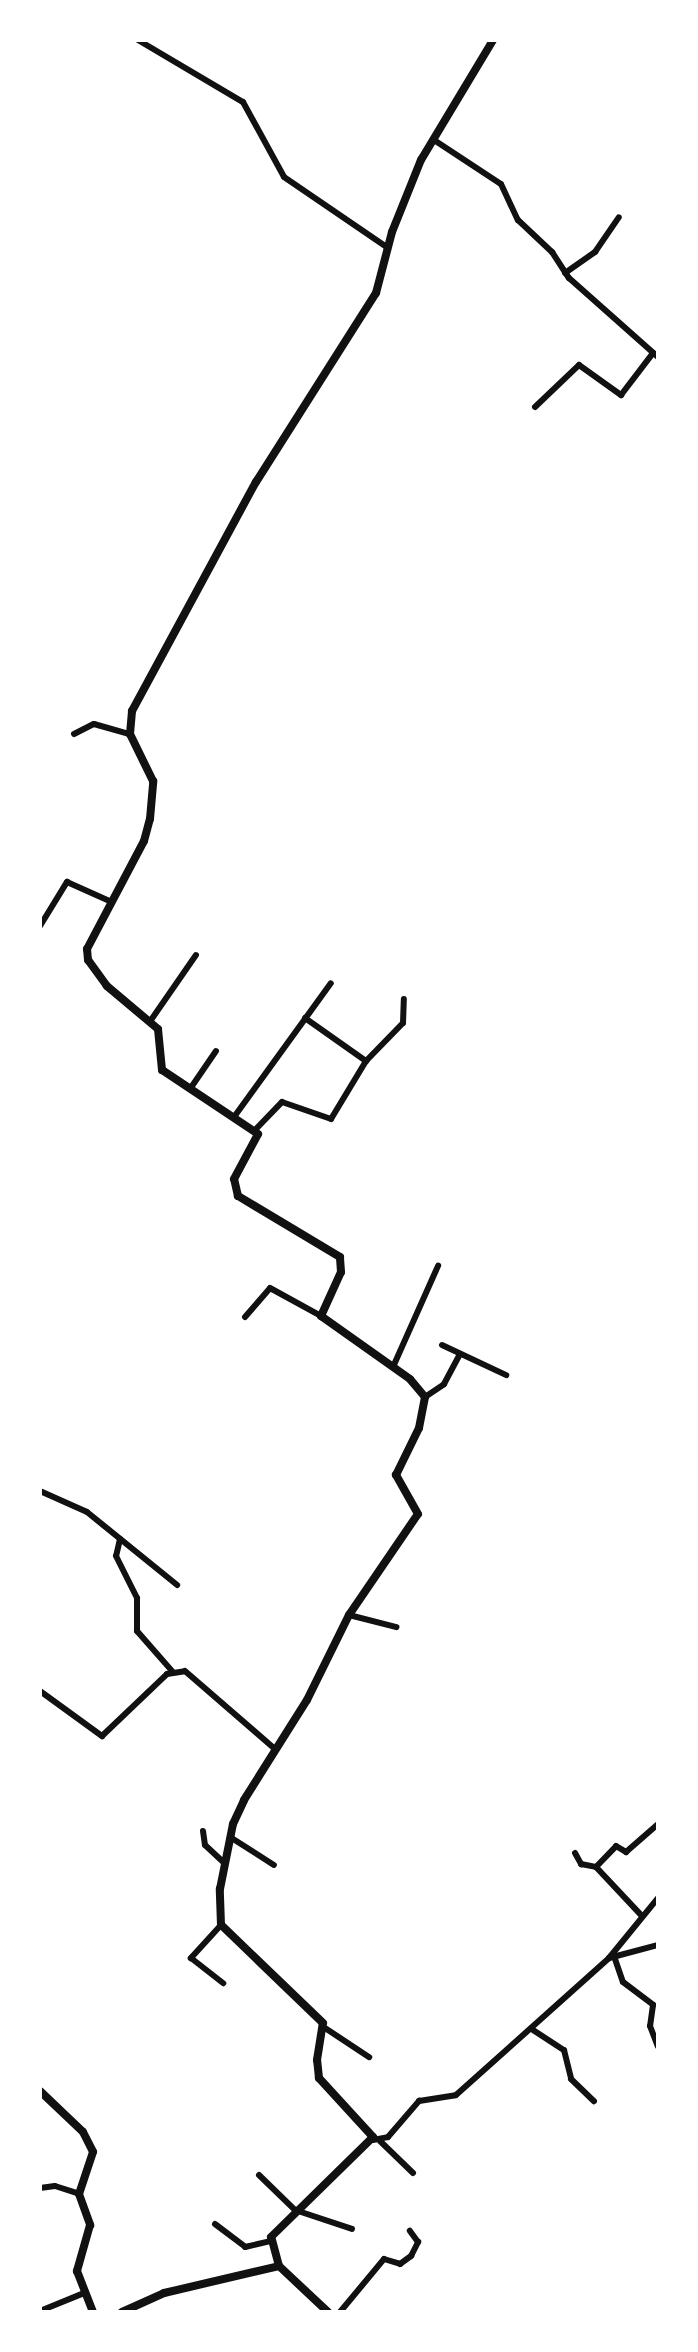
<!DOCTYPE html>
<style>
body{margin:0}
#map{position:relative;width:698px;height:2352px;overflow:hidden;background:#fff;font-family:"Open Sans",sans-serif}
div>[style]{position:absolute}
.minor>*{height:6px;margin:-3px;padding:0 3px;transform-origin:3px;border-radius:3px;background:#111}
.tertiary>*{height:8px;margin:-4px;padding:0 4px;transform-origin:4px;border-radius:4px;background:#111}
span{translate:-50% -50%;white-space:nowrap;text-align:center;line-height:1.15;-webkit-text-stroke:8px #fff;paint-order:stroke}
.frame{position:absolute;inset:0;border:42px solid #fff;pointer-events:none}
</style>
<div id="map">
<div class="minor">
<div style="left:138px;top:40px;width:122px;rotate:30.6deg"></div>
<div style="left:243px;top:102px;width:85px;rotate:61.3deg"></div>
<div style="left:284px;top:177px;width:126px;rotate:34.3deg"></div>
<div style="left:434px;top:140px;width:80px;rotate:33.3deg"></div>
<div style="left:501px;top:184px;width:40px;rotate:65deg"></div>
<div style="left:518px;top:220px;width:47px;rotate:43.3deg"></div>
<div style="left:552px;top:252px;width:31px;rotate:57deg"></div>
<div style="left:569px;top:278px;width:119px;rotate:41.6deg"></div>
<div style="left:565px;top:273px;width:37px;rotate:-35deg"></div>
<div style="left:595px;top:252px;width:42px;rotate:-55.6deg"></div>
<div style="left:535px;top:407px;width:61px;rotate:-43.7deg"></div>
<div style="left:579px;top:365px;width:52px;rotate:35.5deg"></div>
<div style="left:621px;top:395px;width:53px;rotate:-52.7deg"></div>
<div style="left:74px;top:734px;width:22px;rotate:-27deg"></div>
<div style="left:94px;top:724px;width:37px;rotate:16deg"></div>
<div style="left:40px;top:926px;width:52px;rotate:-58.5deg"></div>
<div style="left:67px;top:882px;width:49px;rotate:24deg"></div>
<div style="left:305px;top:1018px;width:75px;rotate:35.2deg"></div>
<div style="left:151px;top:1020px;width:79px;rotate:-55.3deg"></div>
<div style="left:190px;top:1089px;width:46px;rotate:-55.6deg"></div>
<div style="left:234px;top:1117px;width:165px;rotate:-54.1deg"></div>
<div style="left:255px;top:1130px;width:39px;rotate:-46deg"></div>
<div style="left:282px;top:1102px;width:52px;rotate:19.1deg"></div>
<div style="left:331px;top:1119px;width:68px;rotate:-58.9deg"></div>
<div style="left:366px;top:1061px;width:53px;rotate:-45.8deg"></div>
<div style="left:403px;top:1023px;width:24px;rotate:-88deg"></div>
<div style="left:245px;top:1317px;width:38px;rotate:-49deg"></div>
<div style="left:270px;top:1288px;width:58px;rotate:28.8deg"></div>
<div style="left:442px;top:1345px;width:71px;rotate:25.1deg"></div>
<div style="left:393px;top:1367px;width:111px;rotate:-66deg"></div>
<div style="left:425px;top:1397px;width:23px;rotate:-34deg"></div>
<div style="left:444px;top:1384px;width:34px;rotate:-62deg"></div>
<div style="left:40px;top:1491px;width:51px;rotate:24.1deg"></div>
<div style="left:87px;top:1512px;width:116px;rotate:39deg"></div>
<div style="left:120px;top:1539px;width:17px;rotate:103deg"></div>
<div style="left:116px;top:1556px;width:47px;rotate:63.4deg"></div>
<div style="left:137px;top:1598px;width:33px;rotate:90deg"></div>
<div style="left:137px;top:1631px;width:53px;rotate:48.8deg"></div>
<div style="left:349px;top:1615px;width:49px;rotate:14.3deg"></div>
<div style="left:40px;top:1691px;width:77px;rotate:36deg"></div>
<div style="left:102px;top:1736px;width:90px;rotate:-43.6deg"></div>
<div style="left:167px;top:1674px;width:18px;rotate:-9deg"></div>
<div style="left:185px;top:1671px;width:119px;rotate:40.9deg"></div>
<div style="left:203px;top:1831px;width:14px;rotate:82deg"></div>
<div style="left:205px;top:1845px;width:26px;rotate:43deg"></div>
<div style="left:230px;top:1837px;width:52px;rotate:32.5deg"></div>
<div style="left:575px;top:1853px;width:13px;rotate:61deg"></div>
<div style="left:581px;top:1864px;width:15px;rotate:11deg"></div>
<div style="left:596px;top:1867px;width:67px;rotate:46.8deg"></div>
<div style="left:596px;top:1867px;width:29px;rotate:-46deg"></div>
<div style="left:616px;top:1846px;width:12px;rotate:31deg"></div>
<div style="left:626px;top:1852px;width:43px;rotate:-41.2deg"></div>
<div style="left:221px;top:1925px;width:45px;rotate:132.3deg"></div>
<div style="left:191px;top:1958px;width:41px;rotate:38deg"></div>
<div style="left:609px;top:1958px;width:77px;rotate:-50.8deg"></div>
<div style="left:615px;top:1959px;width:24px;rotate:71deg"></div>
<div style="left:623px;top:1982px;width:38px;rotate:37deg"></div>
<div style="left:653px;top:2005px;width:21px;rotate:98deg"></div>
<div style="left:650px;top:2026px;width:22px;rotate:69deg"></div>
<div style="left:325px;top:2028px;width:53px;rotate:33.4deg"></div>
<div style="left:533px;top:2030px;width:37px;rotate:33deg"></div>
<div style="left:564px;top:2050px;width:30px;rotate:76deg"></div>
<div style="left:571px;top:2079px;width:32px;rotate:44deg"></div>
<div style="left:373px;top:2140px;width:15px;rotate:-11deg"></div>
<div style="left:388px;top:2137px;width:48px;rotate:-49.3deg"></div>
<div style="left:419px;top:2101px;width:37px;rotate:-9deg"></div>
<div style="left:456px;top:2095px;width:205px;rotate:-41.8deg"></div>
<div style="left:609px;top:1958px;width:51px;rotate:-14.9deg"></div>
<div style="left:380px;top:2141px;width:46px;rotate:44.1deg"></div>
<div style="left:259px;top:2175px;width:50px;rotate:44.2deg"></div>
<div style="left:295px;top:2210px;width:60px;rotate:18.4deg"></div>
<div style="left:40px;top:2188px;width:15px;rotate:-8deg"></div>
<div style="left:55px;top:2186px;width:25px;rotate:18deg"></div>
<div style="left:215px;top:2224px;width:38px;rotate:37deg"></div>
<div style="left:245px;top:2247px;width:27px;rotate:-13deg"></div>
<div style="left:40px;top:2311px;width:48px;rotate:-22.2deg"></div>
<div style="left:340px;top:2312px;width:69px;rotate:-50.3deg"></div>
<div style="left:384px;top:2259px;width:17px;rotate:17deg"></div>
<div style="left:400px;top:2264px;width:14px;rotate:-36deg"></div>
<div style="left:411px;top:2256px;width:16px;rotate:-63deg"></div>
<div style="left:418px;top:2242px;width:14px;rotate:-126deg"></div>
</div>
<div class="tertiary">
<div style="left:40px;top:2091px;width:59px;rotate:43.6deg"></div>
<div style="left:83px;top:2132px;width:22px;rotate:63deg"></div>
<div style="left:93px;top:2152px;width:44px;rotate:108.4deg"></div>
<div style="left:79px;top:2194px;width:33px;rotate:70deg"></div>
<div style="left:90px;top:2225px;width:48px;rotate:105.8deg"></div>
<div style="left:77px;top:2271px;width:44px;rotate:68.7deg"></div>
<div style="left:122px;top:2312px;width:46px;rotate:-24.3deg"></div>
<div style="left:164px;top:2293px;width:118px;rotate:-13.2deg"></div>
<div style="left:328px;top:2312px;width:67px;rotate:-136.8deg"></div>
<div style="left:279px;top:2266px;width:30px;rotate:-105deg"></div>
<div style="left:271px;top:2237px;width:143px;rotate:-44.4deg"></div>
<div style="left:373px;top:2137px;width:80px;rotate:-132.5deg"></div>
<div style="left:319px;top:2078px;width:18px;rotate:-96deg"></div>
<div style="left:317px;top:2060px;width:37px;rotate:-81deg"></div>
<div style="left:323px;top:2023px;width:141px;rotate:-136.1deg"></div>
<div style="left:221px;top:1925px;width:36px;rotate:-92deg"></div>
<div style="left:220px;top:1889px;width:66px;rotate:-78.7deg"></div>
<div style="left:233px;top:1824px;width:26px;rotate:-65deg"></div>
<div style="left:244px;top:1800px;width:118px;rotate:-57.8deg"></div>
<div style="left:307px;top:1700px;width:95px;rotate:-63.7deg"></div>
<div style="left:349px;top:1615px;width:122px;rotate:-55.7deg"></div>
<div style="left:418px;top:1514px;width:45px;rotate:-119.4deg"></div>
<div style="left:396px;top:1475px;width:52px;rotate:-63.9deg"></div>
<div style="left:419px;top:1428px;width:32px;rotate:-79deg"></div>
<div style="left:425px;top:1397px;width:23px;rotate:-130deg"></div>
<div style="left:410px;top:1379px;width:109px;rotate:-144.7deg"></div>
<div style="left:321px;top:1316px;width:48px;rotate:-65.6deg"></div>
<div style="left:341px;top:1272px;width:15px;rotate:-94deg"></div>
<div style="left:340px;top:1257px;width:119px;rotate:-149.1deg"></div>
<div style="left:238px;top:1196px;width:17px;rotate:-103deg"></div>
<div style="left:234px;top:1179px;width:51px;rotate:-61.9deg"></div>
<div style="left:258px;top:1134px;width:115px;rotate:-146.3deg"></div>
<div style="left:162px;top:1070px;width:41px;rotate:-95.6deg"></div>
<div style="left:158px;top:1029px;width:67px;rotate:-139.9deg"></div>
<div style="left:107px;top:986px;width:32px;rotate:-126deg"></div>
<div style="left:88px;top:960px;width:11px;rotate:-95deg"></div>
<div style="left:87px;top:949px;width:122px;rotate:-62.2deg"></div>
<div style="left:144px;top:841px;width:23px;rotate:-75deg"></div>
<div style="left:150px;top:819px;width:38px;rotate:-85deg"></div>
<div style="left:153px;top:781px;width:52px;rotate:-116.1deg"></div>
<div style="left:130px;top:734px;width:23px;rotate:-85deg"></div>
<div style="left:132px;top:711px;width:260px;rotate:-61.6deg"></div>
<div style="left:256px;top:482px;width:224px;rotate:-57.6deg"></div>
<div style="left:376px;top:293px;width:63px;rotate:-75.3deg"></div>
<div style="left:392px;top:232px;width:78px;rotate:-68.1deg"></div>
<div style="left:421px;top:160px;width:140px;rotate:-59deg"></div>
</div>
<div class="frame"></div>
</div>
